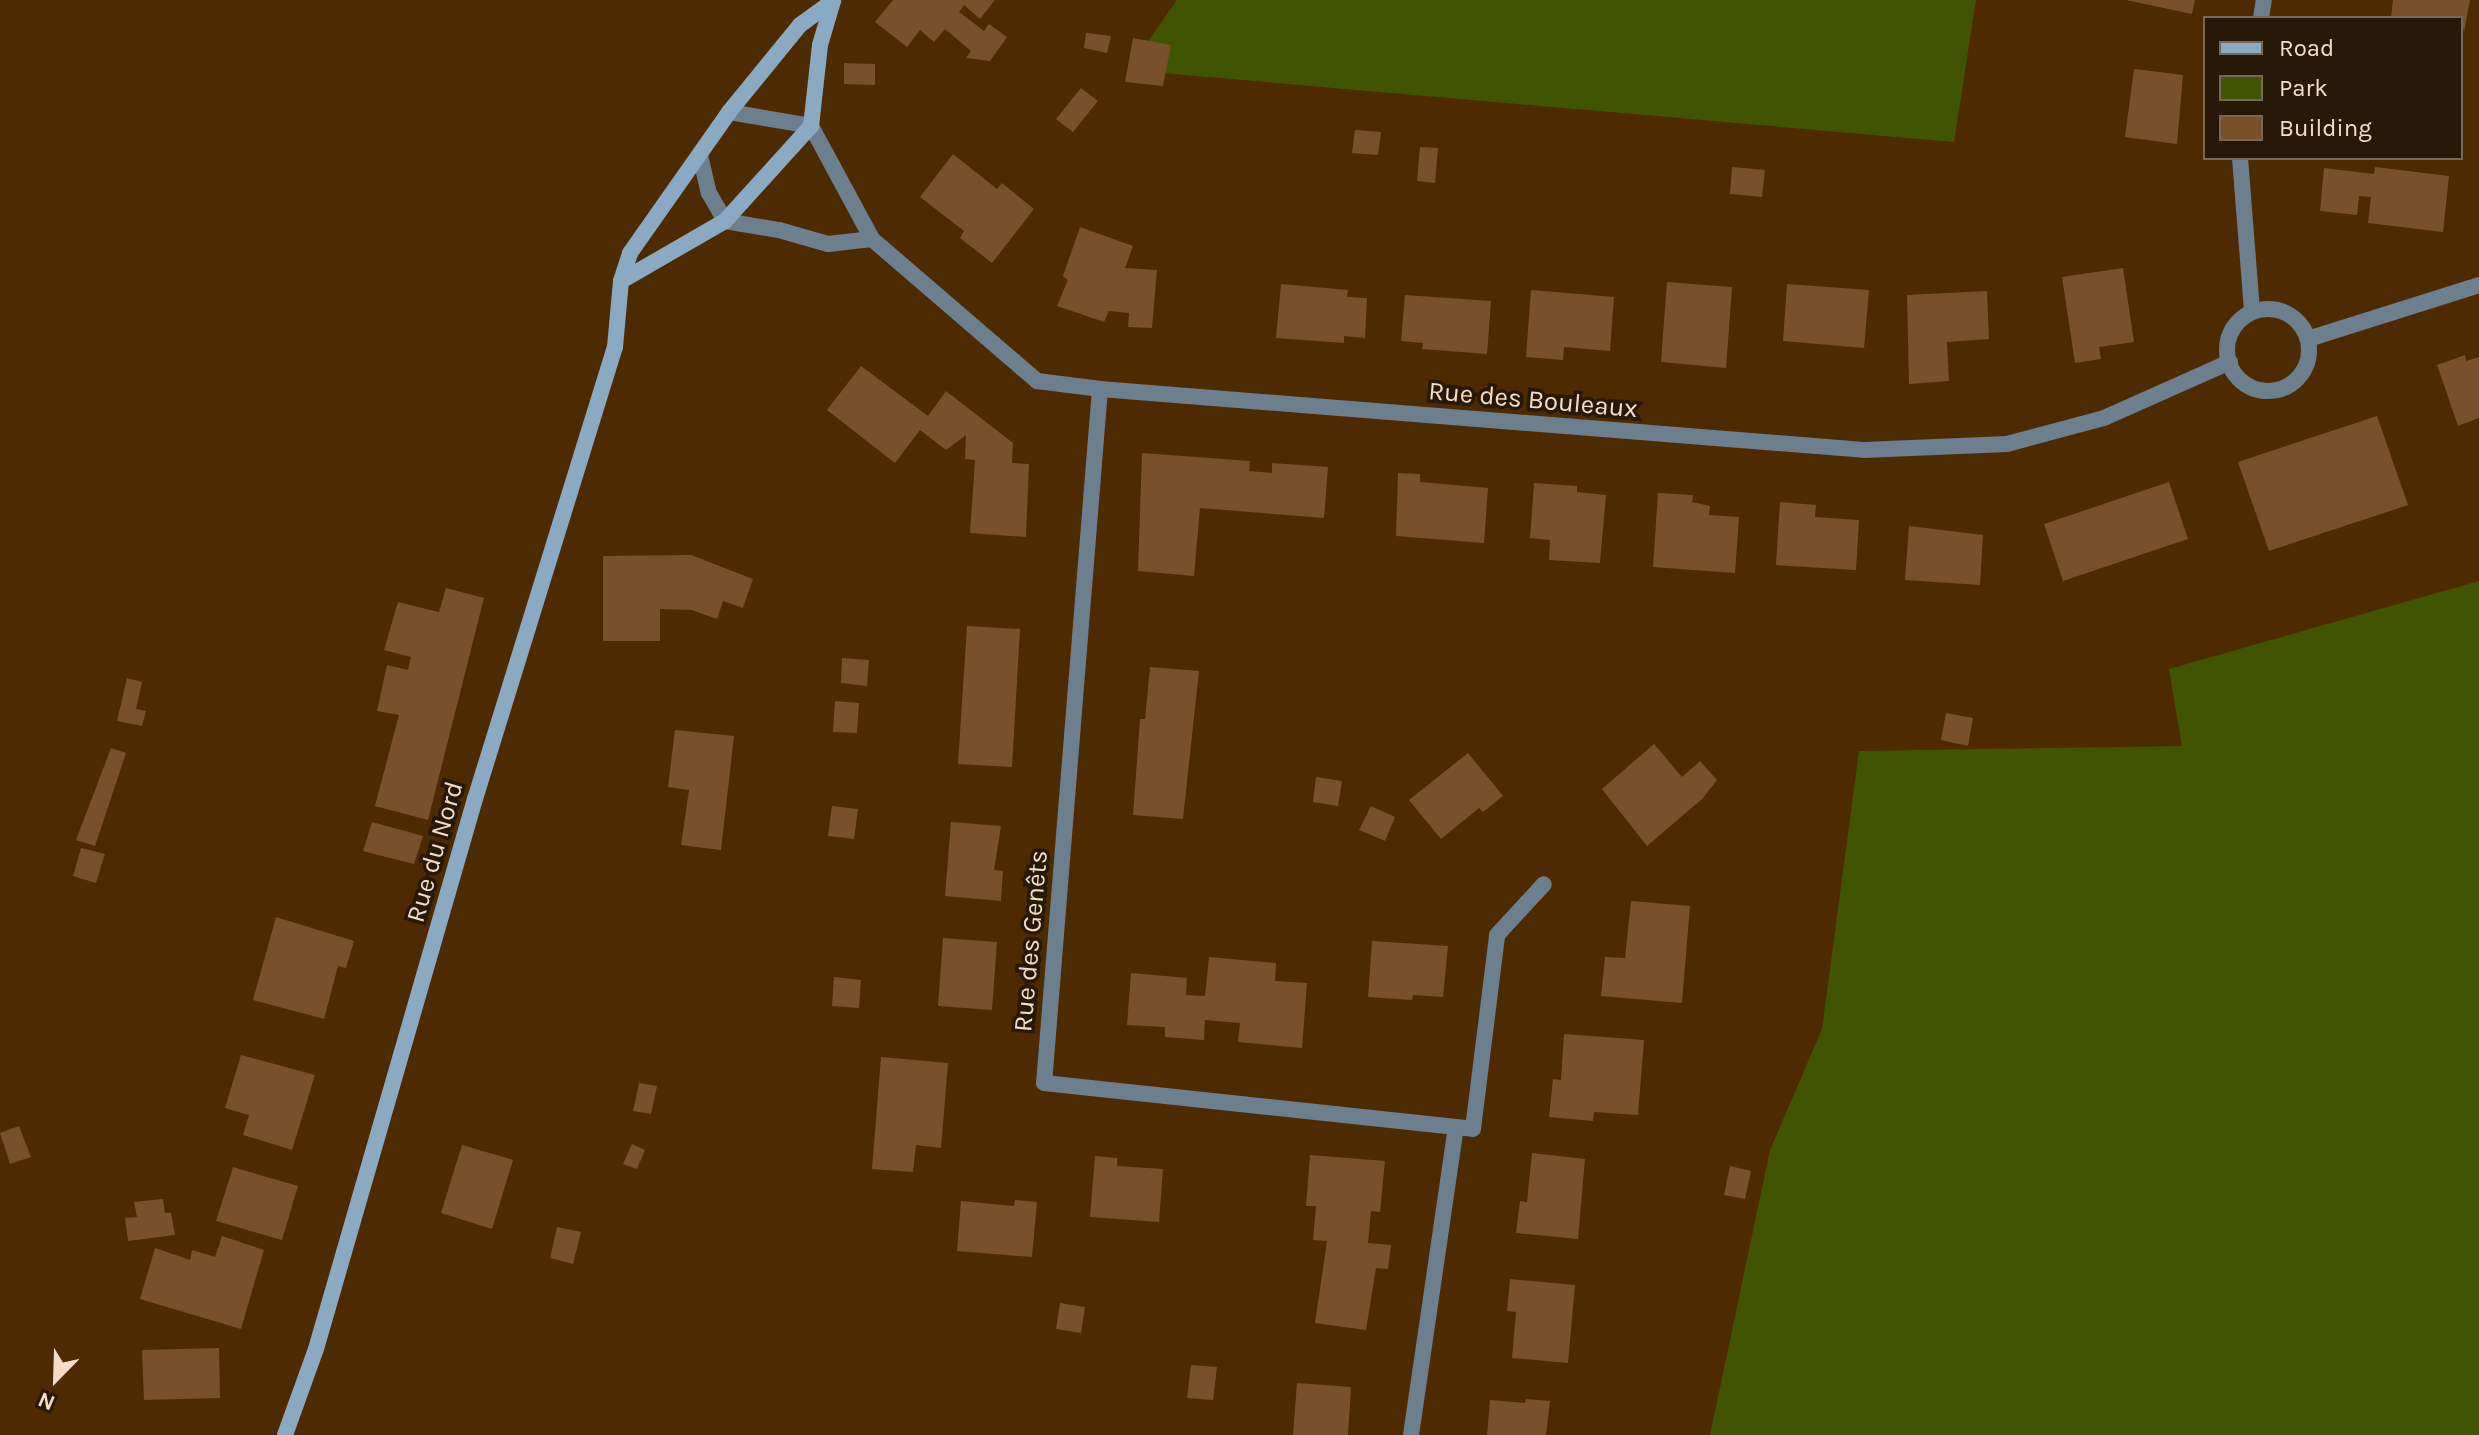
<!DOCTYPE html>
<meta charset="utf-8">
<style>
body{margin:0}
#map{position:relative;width:2479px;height:1435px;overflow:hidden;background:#4e2a00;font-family:Karla,sans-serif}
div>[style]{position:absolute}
.green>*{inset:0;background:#415402}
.building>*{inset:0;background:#78512b}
.street>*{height:16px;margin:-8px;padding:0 8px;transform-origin:8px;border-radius:8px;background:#6c7f8f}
.street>.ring{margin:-8px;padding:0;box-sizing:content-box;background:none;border:16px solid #6c7f8f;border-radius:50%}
.secondary>*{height:16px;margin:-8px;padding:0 8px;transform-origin:8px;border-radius:8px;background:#8aa9c2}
span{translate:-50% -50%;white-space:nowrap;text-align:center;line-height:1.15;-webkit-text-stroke:7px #281808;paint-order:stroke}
.street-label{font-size:26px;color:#f4ddc8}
.legend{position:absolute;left:2203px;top:16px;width:260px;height:144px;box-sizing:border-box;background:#281808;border:2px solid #7a6755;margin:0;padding:10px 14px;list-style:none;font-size:24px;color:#f4ddc8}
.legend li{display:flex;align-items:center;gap:16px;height:40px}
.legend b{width:40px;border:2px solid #7a6755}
.north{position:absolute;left:16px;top:1339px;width:80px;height:80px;-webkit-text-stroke:6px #281808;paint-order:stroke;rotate:203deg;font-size:22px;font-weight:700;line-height:32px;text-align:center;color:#f4ddc8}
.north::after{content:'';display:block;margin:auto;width:28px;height:36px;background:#f4ddc8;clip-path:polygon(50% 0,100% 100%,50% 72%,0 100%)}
</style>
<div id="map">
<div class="green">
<div style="clip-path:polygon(1177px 0,1976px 0,1954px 142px,1128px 70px)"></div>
<div style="clip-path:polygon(2479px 581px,2479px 1435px,1710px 1435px,1770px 1150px,1822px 1029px,1859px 751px,2182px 746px,2169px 669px)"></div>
</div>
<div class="building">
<div style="clip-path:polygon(893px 0,995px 0,980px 19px,964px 5px,959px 12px,984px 31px,989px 24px,1007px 37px,990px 61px,966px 58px,971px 51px,945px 29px,934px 42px,920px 30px,907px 47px,875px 22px)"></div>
<div style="clip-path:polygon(2126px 0,2195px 0,2192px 14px)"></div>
<div style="clip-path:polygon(2393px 0,2470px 0,2464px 32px,2461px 18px,2391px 18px)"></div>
<div style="clip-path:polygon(1086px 33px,1111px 36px,1107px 53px,1084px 48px)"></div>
<div style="clip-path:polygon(1133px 38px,1171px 45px,1163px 86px,1125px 82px)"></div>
<div style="clip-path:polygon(844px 63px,875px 64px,875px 85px,844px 84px)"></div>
<div style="clip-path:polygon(2134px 69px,2183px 75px,2177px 144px,2125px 137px)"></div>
<div style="clip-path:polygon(1081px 88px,1098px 101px,1073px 132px,1056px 119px)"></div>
<div style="clip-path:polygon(1355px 130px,1381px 132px,1378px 155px,1352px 153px)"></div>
<div style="clip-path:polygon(1420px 147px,1438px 148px,1435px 183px,1417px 181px)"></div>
<div style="clip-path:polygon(953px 154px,997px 189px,1002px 183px,1034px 209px,992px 263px,960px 238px,964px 231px,920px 197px)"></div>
<div style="clip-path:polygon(1732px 167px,1765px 170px,1762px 197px,1730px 194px)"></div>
<div style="clip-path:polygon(2375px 167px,2449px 176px,2443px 232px,2368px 223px,2371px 197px,2359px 196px,2357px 215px,2320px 211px,2324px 168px,2374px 174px)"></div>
<div style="clip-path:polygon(1080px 227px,1133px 246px,1125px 268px,1157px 270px,1152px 328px,1128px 327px,1129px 313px,1109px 311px,1104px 322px,1057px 306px,1068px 280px,1063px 276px)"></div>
<div style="clip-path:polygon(2123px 268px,2134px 342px,2099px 347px,2101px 359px,2075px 363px,2062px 277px)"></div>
<div style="clip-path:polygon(1667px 282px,1732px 287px,1726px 368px,1661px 362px)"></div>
<div style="clip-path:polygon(1281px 284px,1348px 290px,1347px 297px,1367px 298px,1365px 338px,1344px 336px,1344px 343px,1276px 338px)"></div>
<div style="clip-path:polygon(1787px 284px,1869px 290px,1864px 348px,1783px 341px)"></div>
<div style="clip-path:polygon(1531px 290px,1614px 297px,1610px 351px,1564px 347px,1563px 360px,1526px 357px)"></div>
<div style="clip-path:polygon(1987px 291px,1989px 339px,1947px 342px,1949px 381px,1909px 384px,1907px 295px)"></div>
<div style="clip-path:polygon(1405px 295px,1491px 301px,1487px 354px,1422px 349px,1423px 343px,1401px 341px)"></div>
<div style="clip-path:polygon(2465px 355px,2466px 361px,2479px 357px,2479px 418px,2458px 426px,2437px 365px)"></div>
<div style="clip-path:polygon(861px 366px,928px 416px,946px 391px,1013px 443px,1012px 463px,1029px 464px,1026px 537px,970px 533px,975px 460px,965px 459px,966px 435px,946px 450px,920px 430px,895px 463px,827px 410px)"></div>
<div style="clip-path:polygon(2377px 416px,2408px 505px,2269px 551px,2238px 462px)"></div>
<div style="clip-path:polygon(1142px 453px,1250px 461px,1249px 471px,1272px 473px,1272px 463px,1328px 467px,1324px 518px,1200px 508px,1194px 576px,1138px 571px)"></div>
<div style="clip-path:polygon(1398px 473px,1420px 474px,1420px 482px,1488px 488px,1484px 543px,1396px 536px)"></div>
<div style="clip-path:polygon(2169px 482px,2188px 539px,2063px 581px,2044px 524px)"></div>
<div style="clip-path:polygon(1534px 483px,1577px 486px,1577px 492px,1606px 495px,1600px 563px,1549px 560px,1550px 540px,1530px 538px)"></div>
<div style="clip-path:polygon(1658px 493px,1693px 495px,1692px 502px,1710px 506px,1709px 515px,1739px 517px,1735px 573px,1653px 567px)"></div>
<div style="clip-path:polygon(1780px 502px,1816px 505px,1815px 517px,1859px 520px,1856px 570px,1776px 565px)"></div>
<div style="clip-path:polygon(1909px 526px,1983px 535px,1980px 585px,1905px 580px)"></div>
<div style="clip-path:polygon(691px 555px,753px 579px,743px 608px,723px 601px,717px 619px,692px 610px,660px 609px,660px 641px,603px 641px,603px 556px)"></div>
<div style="clip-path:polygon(446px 588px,484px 598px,428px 820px,375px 806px,399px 715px,377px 711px,387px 665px,408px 670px,411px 657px,384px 650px,398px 602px,439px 612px)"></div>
<div style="clip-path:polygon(967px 626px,1020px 629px,1012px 767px,958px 764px)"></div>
<div style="clip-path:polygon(842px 658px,869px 660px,867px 686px,841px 683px)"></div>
<div style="clip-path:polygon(1150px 667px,1199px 671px,1183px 819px,1133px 815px,1140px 719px,1145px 719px)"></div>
<div style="clip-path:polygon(127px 678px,142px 682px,136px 709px,146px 711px,142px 726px,117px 721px)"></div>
<div style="clip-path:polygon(835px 701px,859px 703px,857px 733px,833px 732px)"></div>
<div style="clip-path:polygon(1946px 713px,1973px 718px,1968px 746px,1941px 740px)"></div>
<div style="clip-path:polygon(675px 730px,734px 736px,721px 850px,681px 845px,689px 790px,668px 787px)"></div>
<div style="clip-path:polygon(1654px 744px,1682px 777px,1700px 761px,1717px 780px,1702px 799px,1647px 846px,1602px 789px)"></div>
<div style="clip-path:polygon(111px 748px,126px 753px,95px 846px,76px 840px)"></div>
<div style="clip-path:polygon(1468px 753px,1503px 796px,1483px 812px,1479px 808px,1441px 839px,1409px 800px)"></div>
<div style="clip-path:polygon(1316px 777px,1342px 781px,1338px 806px,1313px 802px)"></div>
<div style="clip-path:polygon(832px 806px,858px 809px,854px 839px,828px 836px)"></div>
<div style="clip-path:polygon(1371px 806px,1395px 817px,1385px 841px,1359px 830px)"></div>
<div style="clip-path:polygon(372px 822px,423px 836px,414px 864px,363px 851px)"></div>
<div style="clip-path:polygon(951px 822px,1001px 826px,994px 870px,1003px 871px,1001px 901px,945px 896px)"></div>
<div style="clip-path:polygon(81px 848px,105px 854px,96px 883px,73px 876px)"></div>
<div style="clip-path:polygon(1631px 901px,1690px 906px,1682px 1003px,1601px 996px,1605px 957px,1625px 958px)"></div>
<div style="clip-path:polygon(276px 917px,354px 941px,346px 968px,338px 966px,324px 1019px,253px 1000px)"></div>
<div style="clip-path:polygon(943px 938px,997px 942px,992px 1010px,938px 1006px)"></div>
<div style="clip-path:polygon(1372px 941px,1448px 946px,1443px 997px,1413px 995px,1412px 1000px,1368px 997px)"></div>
<div style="clip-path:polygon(1209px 957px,1276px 963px,1275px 981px,1307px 983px,1302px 1048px,1238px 1042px,1240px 1023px,1205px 1020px,1204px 1040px,1165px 1037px,1165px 1027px,1127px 1025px,1131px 973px,1187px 978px,1186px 995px,1205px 996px)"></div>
<div style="clip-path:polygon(834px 977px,861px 980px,859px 1008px,832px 1006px)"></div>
<div style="clip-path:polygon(1564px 1034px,1644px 1040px,1638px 1115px,1594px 1112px,1593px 1121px,1549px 1117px,1553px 1079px,1561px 1080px)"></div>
<div style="clip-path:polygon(241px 1055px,315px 1075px,292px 1150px,243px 1135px,249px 1115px,225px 1108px)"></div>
<div style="clip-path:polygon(881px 1057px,948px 1063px,941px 1148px,916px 1145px,913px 1172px,872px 1169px)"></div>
<div style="clip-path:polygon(639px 1083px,657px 1086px,651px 1114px,633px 1111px)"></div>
<div style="clip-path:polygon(19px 1126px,31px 1157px,10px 1164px,0 1133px)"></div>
<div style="clip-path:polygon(632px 1144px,645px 1150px,637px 1169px,623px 1164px)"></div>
<div style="clip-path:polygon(462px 1145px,513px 1160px,492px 1229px,441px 1213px)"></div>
<div style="clip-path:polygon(1532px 1153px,1585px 1159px,1578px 1239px,1516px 1233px,1520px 1201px,1527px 1202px)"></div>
<div style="clip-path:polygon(1310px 1155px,1385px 1161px,1380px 1212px,1371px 1211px,1368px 1243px,1391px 1245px,1388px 1269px,1376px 1268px,1366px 1330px,1315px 1323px,1327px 1241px,1313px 1240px,1316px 1206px,1306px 1206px)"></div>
<div style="clip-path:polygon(1095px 1156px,1117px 1158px,1117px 1166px,1163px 1169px,1159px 1222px,1090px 1217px)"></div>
<div style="clip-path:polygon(1730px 1166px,1751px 1171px,1745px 1199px,1724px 1195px)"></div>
<div style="clip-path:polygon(233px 1167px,298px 1186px,282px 1240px,216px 1221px)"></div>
<div style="clip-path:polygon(163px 1199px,165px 1213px,171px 1213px,175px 1235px,128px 1241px,125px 1218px,137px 1217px,134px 1202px)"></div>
<div style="clip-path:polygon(1015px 1200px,1037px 1202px,1032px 1257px,957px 1251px,961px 1201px,1014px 1206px)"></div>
<div style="clip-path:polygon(557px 1227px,581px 1232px,573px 1264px,550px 1258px)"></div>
<div style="clip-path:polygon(222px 1236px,264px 1250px,241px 1329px,140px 1299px,155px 1248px,190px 1260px,192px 1250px,215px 1257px)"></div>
<div style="clip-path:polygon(1510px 1279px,1575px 1285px,1568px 1363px,1512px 1358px,1516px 1312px,1507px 1311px)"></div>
<div style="clip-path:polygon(1060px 1303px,1085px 1307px,1081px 1333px,1056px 1329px)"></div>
<div style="clip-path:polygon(219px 1348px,220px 1398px,144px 1400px,142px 1350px)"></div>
<div style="clip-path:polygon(1191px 1365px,1217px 1367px,1213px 1400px,1187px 1398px)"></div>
<div style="clip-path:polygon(1297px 1383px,1351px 1387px,1348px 1435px,1293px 1435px)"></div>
<div style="clip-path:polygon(1526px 1399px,1550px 1401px,1546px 1435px,1487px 1435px,1490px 1400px,1525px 1403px)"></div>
</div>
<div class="street">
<div style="left:2261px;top:18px;width:18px;rotate:-81deg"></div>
<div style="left:729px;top:112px;width:83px;rotate:9.7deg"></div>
<div style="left:811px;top:126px;width:128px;rotate:61.6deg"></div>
<div style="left:872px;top:239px;width:218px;rotate:40.7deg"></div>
<div style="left:1037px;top:381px;width:64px;rotate:7.2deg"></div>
<div style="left:1100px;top:389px;width:766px;rotate:4.56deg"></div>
<div style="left:1864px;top:450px;width:143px;rotate:-2.4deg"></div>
<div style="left:2007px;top:444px;width:100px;rotate:-15deg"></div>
<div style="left:2104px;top:418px;width:138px;rotate:-24deg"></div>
<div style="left:700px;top:155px;width:39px;rotate:77deg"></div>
<div style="left:709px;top:193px;width:32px;rotate:60deg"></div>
<div style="left:725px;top:221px;width:55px;rotate:9.5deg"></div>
<div style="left:779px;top:230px;width:51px;rotate:15.9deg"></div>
<div style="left:828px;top:244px;width:44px;rotate:-6.5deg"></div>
<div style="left:2240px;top:158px;width:153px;rotate:85.5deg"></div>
<div class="ring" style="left:2227px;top:309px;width:66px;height:66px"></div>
<div style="left:2308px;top:339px;width:179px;rotate:-17.5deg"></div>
<div style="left:1100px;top:389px;width:696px;rotate:94.61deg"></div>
<div style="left:1044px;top:1083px;width:431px;rotate:6.1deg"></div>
<div style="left:1473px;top:1129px;width:195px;rotate:-82.9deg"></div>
<div style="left:1497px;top:935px;width:69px;rotate:-47.3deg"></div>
<div style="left:1411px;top:1435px;width:310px;rotate:-81.7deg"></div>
</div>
<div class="secondary">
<div style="left:285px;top:1435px;width:91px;rotate:-70.2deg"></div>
<div style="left:316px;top:1349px;width:573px;rotate:-73.88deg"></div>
<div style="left:475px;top:799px;width:473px;rotate:-72.8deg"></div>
<div style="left:615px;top:347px;width:66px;rotate:-84.8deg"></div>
<div style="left:621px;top:281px;width:29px;rotate:-72deg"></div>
<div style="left:630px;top:253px;width:172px;rotate:-54.9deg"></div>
<div style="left:729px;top:112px;width:112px;rotate:-50.8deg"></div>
<div style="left:800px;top:25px;width:41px;rotate:-36deg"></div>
<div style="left:833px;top:1px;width:46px;rotate:106.5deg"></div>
<div style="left:820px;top:45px;width:81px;rotate:96.3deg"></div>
<div style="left:811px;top:126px;width:128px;rotate:132.2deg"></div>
<div style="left:725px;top:221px;width:120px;rotate:150deg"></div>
</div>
<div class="street-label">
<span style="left:1533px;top:400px;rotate:5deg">Rue des Bouleaux</span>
<span style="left:435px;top:852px;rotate:-74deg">Rue du Nord</span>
<span style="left:1031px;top:941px;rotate:-85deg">Rue des Genêts</span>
</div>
<ul class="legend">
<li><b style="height:10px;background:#8aa9c2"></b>Road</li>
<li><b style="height:22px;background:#415402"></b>Park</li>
<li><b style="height:22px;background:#78512b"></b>Building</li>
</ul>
<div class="north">N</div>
</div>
